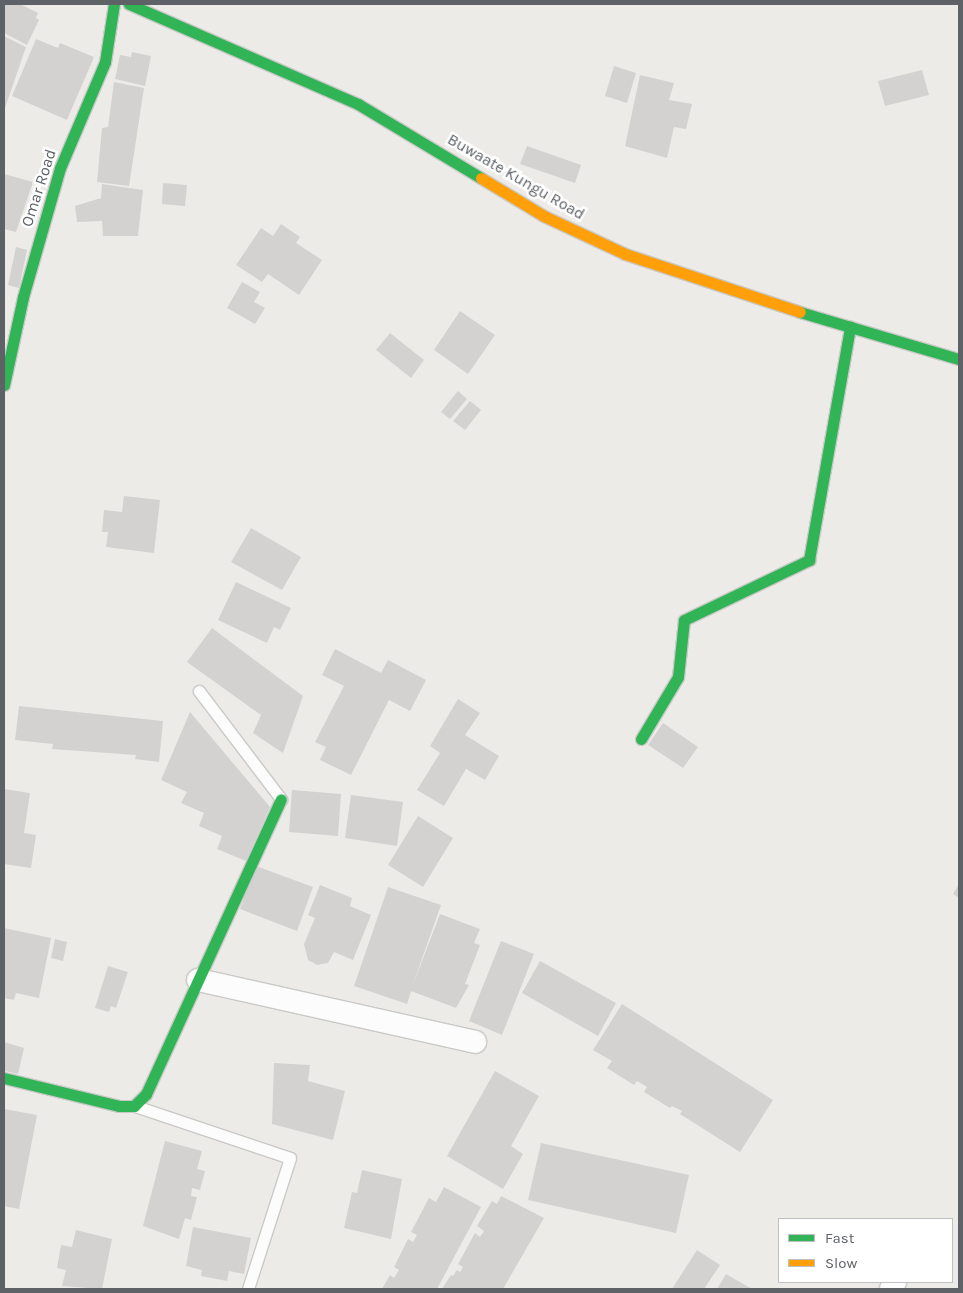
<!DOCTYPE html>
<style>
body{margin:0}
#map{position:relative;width:963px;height:1293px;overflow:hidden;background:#edebe8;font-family:Karla,sans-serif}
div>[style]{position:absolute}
.building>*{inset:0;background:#d4d2d1}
.roads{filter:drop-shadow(1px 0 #c9c9c8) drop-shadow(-1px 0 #c9c9c8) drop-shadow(0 1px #c9c9c8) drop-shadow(0 -1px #c9c9c8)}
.lane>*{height:11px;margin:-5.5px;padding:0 5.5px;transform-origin:5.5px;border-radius:5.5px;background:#fcfcfc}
.street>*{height:22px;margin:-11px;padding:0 11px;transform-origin:11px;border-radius:11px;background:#fcfcfc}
.fast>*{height:11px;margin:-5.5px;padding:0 5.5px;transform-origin:5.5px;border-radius:5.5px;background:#30b455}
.slow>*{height:11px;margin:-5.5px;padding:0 5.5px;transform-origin:5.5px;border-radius:5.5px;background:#ff9f0a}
span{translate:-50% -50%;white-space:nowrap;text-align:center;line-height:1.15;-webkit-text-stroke:5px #fff;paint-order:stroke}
.street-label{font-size:16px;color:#5e6266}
.frame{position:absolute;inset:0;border:5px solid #5e6266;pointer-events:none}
.legend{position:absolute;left:778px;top:1218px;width:175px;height:65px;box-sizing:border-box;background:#fff;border:1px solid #bfc0c2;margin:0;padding:6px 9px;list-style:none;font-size:15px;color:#5e6266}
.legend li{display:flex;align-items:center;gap:10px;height:25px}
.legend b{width:25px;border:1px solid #bfc0c2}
</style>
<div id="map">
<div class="building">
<div style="clip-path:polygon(4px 4px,20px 4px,38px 13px,36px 18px,39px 20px,27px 45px,4px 33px)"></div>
<div style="clip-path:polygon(4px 36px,26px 47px,5px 108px,4px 108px)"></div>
<div style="clip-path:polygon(36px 39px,58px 48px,60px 43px,94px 57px,67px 120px,12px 96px)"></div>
<div style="clip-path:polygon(132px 52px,151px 56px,145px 86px,115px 79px,120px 55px,131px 57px)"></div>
<div style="clip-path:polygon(614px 66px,636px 73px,627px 103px,605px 96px)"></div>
<div style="clip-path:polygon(922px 70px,929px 95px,885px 106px,878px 81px)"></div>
<div style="clip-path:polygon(640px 75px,674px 83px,669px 100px,692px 104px,686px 129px,674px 127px,667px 158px,625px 146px)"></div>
<div style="clip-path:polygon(114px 82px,144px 88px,129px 186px,97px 182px,102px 128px,108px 127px)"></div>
<div style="clip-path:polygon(527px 146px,581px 165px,575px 183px,520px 164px)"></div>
<div style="clip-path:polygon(4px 174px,33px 182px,16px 232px,4px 229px)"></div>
<div style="clip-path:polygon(163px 183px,187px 185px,185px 206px,162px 204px)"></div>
<div style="clip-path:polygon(102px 184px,143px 190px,138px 236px,103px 236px,102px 221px,77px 222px,75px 206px,101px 198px)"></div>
<div style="clip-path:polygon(281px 224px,300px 237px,296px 243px,322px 260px,299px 295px,268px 274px,262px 282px,236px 265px,261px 228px,273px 236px)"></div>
<div style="clip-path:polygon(16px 247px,27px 250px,19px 288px,8px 285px)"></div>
<div style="clip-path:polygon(242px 282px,260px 292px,254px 302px,265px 308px,255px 324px,227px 308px)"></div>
<div style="clip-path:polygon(460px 311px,495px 335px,468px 374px,434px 350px)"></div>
<div style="clip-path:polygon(390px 333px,424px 360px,411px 378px,376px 350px)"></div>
<div style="clip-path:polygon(458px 391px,467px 399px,450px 419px,441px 412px)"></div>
<div style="clip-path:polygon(470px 401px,481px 410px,465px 430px,453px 421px)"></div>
<div style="clip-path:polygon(124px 496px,160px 500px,154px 553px,106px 547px,108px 532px,102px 532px,104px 510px,122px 512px)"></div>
<div style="clip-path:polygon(251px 528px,301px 557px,282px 590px,231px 562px)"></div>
<div style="clip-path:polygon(236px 582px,291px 608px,280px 630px,274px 627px,267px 643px,218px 620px)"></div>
<div style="clip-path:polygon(212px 628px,303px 696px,283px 753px,253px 733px,261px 715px,187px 662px)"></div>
<div style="clip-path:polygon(335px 649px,381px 673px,388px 660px,426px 680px,410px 711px,389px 700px,351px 775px,320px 760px,326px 747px,315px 742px,344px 686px,322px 675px)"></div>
<div style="clip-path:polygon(458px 699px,480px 713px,465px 735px,499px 756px,485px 780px,466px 769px,444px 806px,417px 790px,440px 753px,430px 746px)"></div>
<div style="clip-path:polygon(19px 706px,163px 721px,159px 762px,135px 759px,136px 755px,52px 749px,53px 744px,15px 740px)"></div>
<div style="clip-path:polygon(190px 712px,270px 807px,246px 861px,217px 849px,222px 836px,199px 826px,204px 813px,181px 803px,187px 792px,161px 780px)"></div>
<div style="clip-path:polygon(663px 723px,698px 747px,683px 768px,648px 745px)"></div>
<div style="clip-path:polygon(4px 789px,30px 793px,24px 833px,36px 835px,31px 868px,4px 864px)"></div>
<div style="clip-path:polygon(292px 790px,341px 794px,338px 836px,289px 832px)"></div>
<div style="clip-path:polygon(351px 795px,403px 802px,397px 846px,345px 838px)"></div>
<div style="clip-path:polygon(418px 816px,453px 838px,423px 887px,388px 865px)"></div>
<div style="clip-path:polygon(256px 866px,313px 887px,297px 931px,240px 909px)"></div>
<div style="clip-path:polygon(959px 884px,959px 898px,953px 894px)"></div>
<div style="clip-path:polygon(320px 885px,352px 898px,350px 906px,371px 915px,353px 960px,334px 952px,328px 963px,317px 965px,308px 960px,304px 944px,315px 918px,308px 915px)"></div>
<div style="clip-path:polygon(388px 887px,441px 905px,412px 987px,440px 914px,480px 929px,474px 943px,480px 945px,465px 984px,469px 985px,456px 1008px,411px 991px,407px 1004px,354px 986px)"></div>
<div style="clip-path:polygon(4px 928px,51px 938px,39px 998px,16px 993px,14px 1000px,4px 998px)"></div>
<div style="clip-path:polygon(55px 939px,67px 942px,63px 961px,51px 958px)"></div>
<div style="clip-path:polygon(501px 941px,534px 954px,502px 1035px,469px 1021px)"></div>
<div style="clip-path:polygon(540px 961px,616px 1003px,598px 1036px,522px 993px)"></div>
<div style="clip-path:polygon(108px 966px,128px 972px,116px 1008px,111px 1006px,109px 1012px,95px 1008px)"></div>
<div style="clip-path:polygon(622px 1004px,773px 1100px,740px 1152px,680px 1114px,682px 1111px,672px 1106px,670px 1108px,644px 1092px,647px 1087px,637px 1081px,634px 1085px,607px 1068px,612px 1061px,593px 1050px)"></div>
<div style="clip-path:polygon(4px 1042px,24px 1048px,18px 1074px,4px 1071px)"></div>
<div style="clip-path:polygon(274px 1063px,310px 1065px,308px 1081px,345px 1091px,333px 1140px,272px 1124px)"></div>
<div style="clip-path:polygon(495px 1071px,539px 1096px,511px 1146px,523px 1154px,503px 1189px,447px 1156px)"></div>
<div style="clip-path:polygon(4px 1109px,37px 1115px,19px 1209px,4px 1206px)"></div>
<div style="clip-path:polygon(165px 1141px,202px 1151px,197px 1169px,205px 1171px,200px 1190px,192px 1188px,191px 1196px,197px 1197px,191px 1220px,185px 1218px,179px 1239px,143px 1226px)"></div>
<div style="clip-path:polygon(541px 1143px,689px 1175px,676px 1233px,528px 1200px)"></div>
<div style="clip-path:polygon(362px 1170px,402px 1179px,391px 1239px,344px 1228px,352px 1192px,357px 1193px)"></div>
<div style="clip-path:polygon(444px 1187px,481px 1207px,437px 1289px,382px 1289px,390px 1275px,394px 1278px,399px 1270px,394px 1267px,408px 1239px,413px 1242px,417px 1235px,411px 1232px,429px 1198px,436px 1202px)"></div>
<div style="clip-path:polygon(501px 1196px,544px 1218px,503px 1289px,442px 1289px,451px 1275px,453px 1276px,457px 1270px,460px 1272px,463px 1267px,458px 1264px,475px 1233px,480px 1237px,484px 1231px,477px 1226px,492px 1201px,497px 1204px)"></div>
<div style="clip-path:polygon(193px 1227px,251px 1238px,244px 1274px,229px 1271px,227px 1281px,201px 1276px,202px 1270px,186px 1266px)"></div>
<div style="clip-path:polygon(76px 1230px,112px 1239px,102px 1289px,62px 1286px,66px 1270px,57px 1268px,61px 1245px,72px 1247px)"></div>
<div style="clip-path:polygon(697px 1250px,720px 1265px,704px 1289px,672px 1289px)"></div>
<div style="clip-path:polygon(726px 1274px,752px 1289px,717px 1289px)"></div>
</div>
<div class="roads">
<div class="lane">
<div style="left:199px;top:691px;width:136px;rotate:52.8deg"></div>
<div style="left:135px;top:1106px;width:163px;rotate:18.5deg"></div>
<div style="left:290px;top:1158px;width:138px;rotate:107.8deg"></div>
</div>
<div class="street">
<div style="left:198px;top:980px;width:284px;rotate:12.6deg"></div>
<div style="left:891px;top:1289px;width:8px;rotate:-60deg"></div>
</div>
<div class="fast">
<div style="left:129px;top:4px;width:250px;rotate:23.6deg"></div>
<div style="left:358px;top:104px;width:144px;rotate:31deg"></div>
<div style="left:800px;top:312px;width:166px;rotate:16.5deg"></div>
<div style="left:4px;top:385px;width:90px;rotate:-77.8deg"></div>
<div style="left:23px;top:297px;width:134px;rotate:-74deg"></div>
<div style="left:60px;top:168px;width:115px;rotate:-67deg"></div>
<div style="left:105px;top:62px;width:59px;rotate:-81.2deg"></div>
<div style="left:641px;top:739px;width:72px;rotate:-59.2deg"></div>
<div style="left:678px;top:677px;width:57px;rotate:-84deg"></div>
<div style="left:684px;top:620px;width:139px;rotate:-25.6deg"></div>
<div style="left:809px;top:560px;width:237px;rotate:-80deg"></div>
<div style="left:4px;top:1078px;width:118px;rotate:13.7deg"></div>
<div style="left:119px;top:1106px;width:15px"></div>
<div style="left:134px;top:1106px;width:17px;rotate:-45deg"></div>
<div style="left:146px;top:1094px;width:324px;rotate:-65.4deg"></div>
</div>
<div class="slow">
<div style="left:481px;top:178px;width:74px;rotate:31.1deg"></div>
<div style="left:544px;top:216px;width:89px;rotate:25.1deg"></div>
<div style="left:625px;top:254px;width:184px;rotate:18.3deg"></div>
</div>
</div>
<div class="street-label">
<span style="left:516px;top:177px;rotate:30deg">Buwaate Kungu Road</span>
<span style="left:39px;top:188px;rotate:-72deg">Omar Road</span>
</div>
<div class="frame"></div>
<ul class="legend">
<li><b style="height:6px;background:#30b455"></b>Fast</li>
<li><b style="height:6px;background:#ff9f0a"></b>Slow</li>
</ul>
</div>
